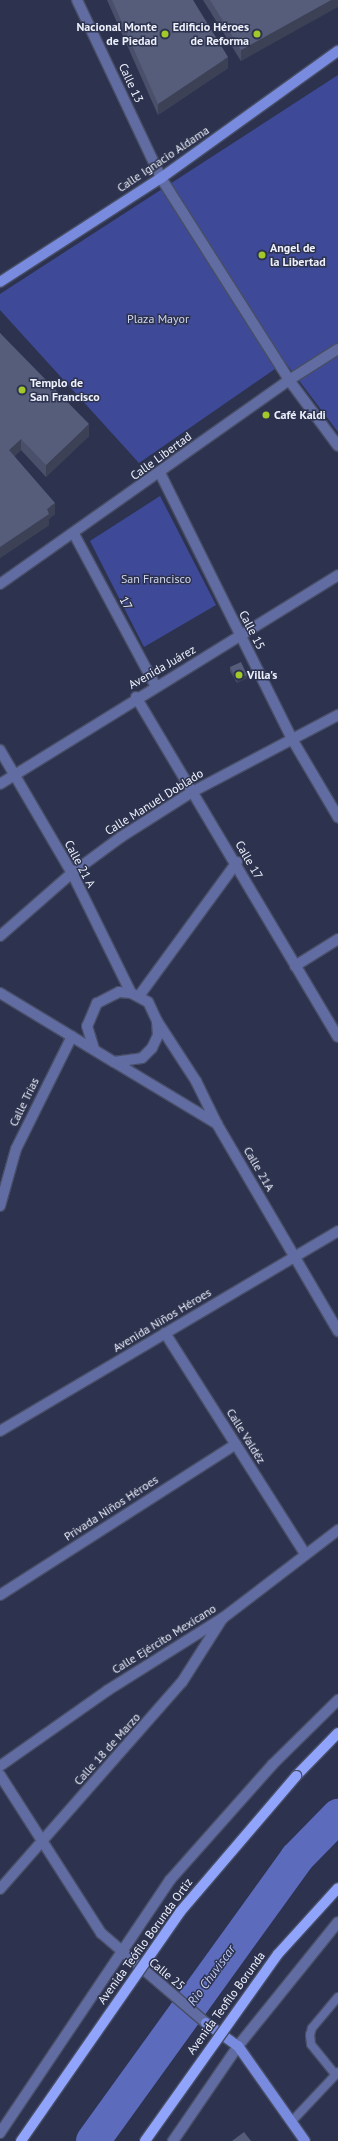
<!DOCTYPE html>
<meta charset="utf-8">
<style>
body{margin:0}
#map{position:relative;width:338px;height:2141px;overflow:hidden;background:#2d334e;font-family:"PT Sans",sans-serif}
div>[style]{position:absolute}
.green>*{inset:0;background:#3e4a98}
.river>*{height:34px;margin:-17px;padding:0 17px;transform-origin:17px;border-radius:17px;background:#5c6bbc}
.roads{filter:drop-shadow(1px 0 #484e66) drop-shadow(-1px 0 #484e66) drop-shadow(0 1px #484e66) drop-shadow(0 -1px #484e66)}
.lane>*{height:8px;margin:-4px;padding:0 4px;transform-origin:4px;border-radius:4px;background:#616da2}
.street>*{height:10px;margin:-5px;padding:0 5px;transform-origin:5px;border-radius:5px;background:#616da2}
.secondary>*{height:10px;margin:-5px;padding:0 5px;transform-origin:5px;border-radius:5px;background:#798bdf}
.primary>*{height:10px;margin:-5px;padding:0 5px;transform-origin:5px;border-radius:5px;background:#91a4fb}
.bridges{filter:drop-shadow(1px 0 #484e66) drop-shadow(-1px 0 #484e66) drop-shadow(0 1px #484e66) drop-shadow(0 -1px #484e66)}
.primary-bridge>*{height:10px;margin:-5px;padding:0 5px;transform-origin:5px;border-radius:5px;background:#91a4fb}
.wall>*{inset:0;background:#4a506a}
.shaded-wall>*{inset:0;background:#3c4156}
.building>*{inset:0;background:#565d7b}
.dots>*{width:11px;height:11px;translate:-50% -50%;box-sizing:border-box;border:2px solid #2d334e;border-radius:50%}
span{translate:-50% -50%;white-space:nowrap;text-align:center;line-height:1.15;-webkit-text-stroke:3px #2d334e;paint-order:stroke}
.poi-label{font-size:12px;color:#eef1fc;font-weight:700}
.right{translate:-100% -50%;text-align:right}
.left{translate:0 -50%;text-align:left}
.street-label{font-size:12px;color:#eef1fc}
.park-label{font-size:12px;color:#ced4eb}
.water-label{font-size:13px;color:#c0ccf8;font-style:italic}
</style>
<div id="map">
<div class="green">
<div style="clip-path:polygon(338px 75px,338px 432px,285px 362px,139px 463px,0 310px,0 294px)"></div>
<div style="clip-path:polygon(160px 496px,216px 605px,144px 647px,90px 541px)"></div>
</div>
<div class="river">
<div style="left:93px;top:2141px;width:349px;rotate:-54.2deg"></div>
<div style="left:297px;top:1858px;width:59px;rotate:-45.7deg"></div>
</div>
<div class="roads">
<div class="lane">
<div style="left:335px;top:2074px;width:38px;rotate:-129deg"></div>
<div style="left:311px;top:2044px;width:9px;rotate:-96deg"></div>
<div style="left:310px;top:2035px;width:7px;rotate:-74deg"></div>
<div style="left:312px;top:2028px;width:40px;rotate:-50deg"></div>
<div style="left:293px;top:2120px;width:66px;rotate:-46.8deg"></div>
</div>
<div class="street">
<div style="left:77px;top:0;width:197px;rotate:64.7deg"></div>
<div style="left:161px;top:178px;width:239px;rotate:57.6deg"></div>
<div style="left:289px;top:380px;width:82px;rotate:53.4deg"></div>
<div style="left:160px;top:473px;width:297px;rotate:63.6deg"></div>
<div style="left:292px;top:739px;width:91px;rotate:59.5deg"></div>
<div style="left:74px;top:534px;width:171px;rotate:61.8deg"></div>
<div style="left:0;top:584px;width:354px;rotate:-35.2deg"></div>
<div style="left:289px;top:380px;width:58px;rotate:-32.3deg"></div>
<div style="left:136px;top:697px;width:395px;rotate:59.3deg"></div>
<div style="left:0;top:750px;width:143px;rotate:59.7deg"></div>
<div style="left:72px;top:873px;width:134px;rotate:63.8deg"></div>
<div style="left:0;top:784px;width:397px;rotate:-31.7deg"></div>
<div style="left:0;top:936px;width:96px;rotate:-41.2deg"></div>
<div style="left:72px;top:873px;width:61px;rotate:-36.3deg"></div>
<div style="left:121px;top:837px;width:84px;rotate:-32.4deg"></div>
<div style="left:192px;top:792px;width:165px;rotate:-27.8deg"></div>
<div style="left:295px;top:966px;width:51px;rotate:-32.1deg"></div>
<div style="left:0;top:993px;width:133px;rotate:31.2deg"></div>
<div style="left:114px;top:1062px;width:28px;rotate:-8deg"></div>
<div style="left:142px;top:1058px;width:14px;rotate:-45deg"></div>
<div style="left:152px;top:1048px;width:14px;rotate:-65deg"></div>
<div style="left:158px;top:1035px;width:14px;rotate:-94deg"></div>
<div style="left:157px;top:1021px;width:21px;rotate:-115deg"></div>
<div style="left:148px;top:1002px;width:19px;rotate:-152deg"></div>
<div style="left:131px;top:993px;width:12px;rotate:-175deg"></div>
<div style="left:119px;top:992px;width:25px;rotate:153deg"></div>
<div style="left:97px;top:1003px;width:25px;rotate:113deg"></div>
<div style="left:87px;top:1026px;width:24px;rotate:73deg"></div>
<div style="left:139px;top:996px;width:166px;rotate:-53.8deg"></div>
<div style="left:157px;top:1021px;width:72px;rotate:57deg"></div>
<div style="left:196px;top:1081px;width:48px;rotate:64deg"></div>
<div style="left:217px;top:1124px;width:240px;rotate:59.7deg"></div>
<div style="left:116px;top:1063px;width:118px;rotate:31.1deg"></div>
<div style="left:0;top:1206px;width:59px;rotate:-74.3deg"></div>
<div style="left:16px;top:1149px;width:126px;rotate:-63.6deg"></div>
<div style="left:165px;top:1333px;width:262px;rotate:57.6deg"></div>
<div style="left:0;top:1431px;width:393px;rotate:-30.6deg"></div>
<div style="left:0;top:1595px;width:280px;rotate:-32.6deg"></div>
<div style="left:0;top:1766px;width:132px;rotate:-35.1deg"></div>
<div style="left:108px;top:1690px;width:136px;rotate:-32.1deg"></div>
<div style="left:223px;top:1618px;width:145px;rotate:-37.4deg"></div>
<div style="left:0;top:1775px;width:188px;rotate:57.4deg"></div>
<div style="left:101px;top:1933px;width:138px;rotate:40.6deg"></div>
<div style="left:0;top:1889px;width:276px;rotate:-48.7deg"></div>
<div style="left:182px;top:1682px;width:75px;rotate:-57.6deg"></div>
<div style="left:0;top:2133px;width:305px;rotate:-56.1deg"></div>
<div style="left:170px;top:1880px;width:154px;rotate:-48.4deg"></div>
<div style="left:272px;top:1765px;width:93px;rotate:-44.6deg"></div>
<div style="left:173px;top:2141px;width:115px;rotate:-55.6deg"></div>
<div style="left:238px;top:2046px;width:159px;rotate:-51.1deg"></div>
</div>
<div class="secondary">
<div style="left:0;top:282px;width:192px;rotate:-32.9deg"></div>
<div style="left:161px;top:178px;width:218px;rotate:-35.7deg"></div>
<div style="left:206px;top:2023px;width:39px;rotate:36deg"></div>
<div style="left:238px;top:2046px;width:116px;rotate:54.8deg"></div>
</div>
<div class="primary">
<div style="left:296px;top:1776px;width:60px;rotate:-45.7deg"></div>
</div>
</div>
<div class="bridges">
<div class="primary-bridge">
<div style="left:21px;top:2141px;width:279px;rotate:-55.2deg"></div>
<div style="left:180px;top:1912px;width:179px;rotate:-49.5deg"></div>
<div style="left:145px;top:2141px;width:229px;rotate:-54.6deg"></div>
<div style="left:278px;top:1954px;width:89px;rotate:-47.7deg"></div>
</div>
</div>
<div class="wall">
<div style="clip-path:polygon(107px 0,193px 0,228px 68px,158px 115px)"></div>
<div style="clip-path:polygon(203px 0,338px 0,241px 61px)"></div>
<div style="clip-path:polygon(0 333px,89px 436px,46px 477px,21px 450px,14px 456px,55px 514px,49px 519px,49px 525px,0 558px)"></div>
<div style="clip-path:polygon(230px 667px,247px 678px,237px 683px,230px 671px)"></div>
</div>
<div class="shaded-wall">
<div style="clip-path:polygon(331px 0,338px 0,338px 7px,241px 61px,241px 50px)"></div>
<div style="clip-path:polygon(228px 57px,228px 68px,158px 115px,158px 104px)"></div>
<div style="clip-path:polygon(89px 424px,89px 436px,46px 477px,46px 465px)"></div>
<div style="clip-path:polygon(21px 439px,21px 450px,9px 462px,9px 450px)"></div>
<div style="clip-path:polygon(55px 503px,55px 514px,49px 519px,49px 525px,0 558px,0 547px)"></div>
<div style="clip-path:polygon(247px 675px,247px 678px,237px 683px,237px 680px)"></div>
</div>
<div class="building">
<div style="clip-path:polygon(112px 0,193px 0,228px 57px,158px 104px)"></div>
<div style="clip-path:polygon(210px 0,331px 0,241px 50px)"></div>
<div style="clip-path:polygon(0 333px,89px 424px,46px 465px,21px 439px,9px 450px,55px 503px,47px 509px,49px 514px,0 547px)"></div>
<div style="clip-path:polygon(241px 662px,247px 675px,237px 680px,230px 667px)"></div>
<div style="clip-path:polygon(244px 2132px,251px 2141px,232px 2141px)"></div>
</div>
<div class="dots">
<div style="left:165px;top:34px;background:#a1c92a"></div>
<div style="left:257px;top:34px;background:#a1c92a"></div>
<div style="left:262px;top:255px;background:#a1c92a"></div>
<div style="left:22px;top:390px;background:#a1c92a"></div>
<div style="left:266px;top:415px;background:#a1c92a"></div>
<div style="left:239px;top:675px;background:#a1c92a"></div>
</div>
<div class="poi-label">
<span class="right" style="left:157px;top:34px">Nacional Monte<br>de Piedad</span>
<span class="right" style="left:249px;top:34px">Edificio Héroes<br>de Reforma</span>
<span class="left" style="left:270px;top:255px">Angel de<br>la Libertad</span>
<span class="left" style="left:30px;top:390px">Templo de<br>San Francisco</span>
<span class="left" style="left:274px;top:415px">Café Kaldi</span>
<span class="left" style="left:247px;top:675px">Villa's</span>
</div>
<div class="street-label">
<span style="left:131px;top:83px;rotate:65deg">Calle 13</span>
<span style="left:163px;top:159px;rotate:-34deg">Calle Ignacio Aldama</span>
<span style="left:161px;top:456px;rotate:-36deg">Calle Libertad</span>
<span style="left:126px;top:603px;rotate:62deg">17</span>
<span style="left:252px;top:630px;rotate:63deg">Calle 15</span>
<span style="left:162px;top:667px;rotate:-30deg">Avenida Juárez</span>
<span style="left:154px;top:802px;rotate:-32deg">Calle Manuel Doblado</span>
<span style="left:249px;top:860px;rotate:60deg">Calle 17</span>
<span style="left:80px;top:864px;rotate:62deg">Calle 21 A</span>
<span style="left:24px;top:1102px;rotate:-64deg">Calle Trías</span>
<span style="left:259px;top:1169px;rotate:60deg">Calle 21A</span>
<span style="left:162px;top:1320px;rotate:-31deg">Avenida Niños Héroes</span>
<span style="left:246px;top:1436px;rotate:58deg">Calle Valdéz</span>
<span style="left:111px;top:1508px;rotate:-33deg">Privada Niños Héroes</span>
<span style="left:164px;top:1639px;rotate:-32deg">Calle Ejército Mexicano</span>
<span style="left:107px;top:1749px;rotate:-48deg">Calle 18 de Marzo</span>
<span style="left:145px;top:1941px;rotate:-54deg">Avenida Teófilo Borunda Ortiz</span>
<span style="left:167px;top:1974px;rotate:40deg">Calle 25</span>
<span style="left:226px;top:2003px;rotate:-54deg">Avenida Teofilo Borunda</span>
</div>
<div class="park-label">
<span style="left:158px;top:319px">Plaza Mayor</span>
<span style="left:156px;top:579px">San Francisco</span>
</div>
<div class="water-label">
<span style="left:212px;top:1976px;rotate:-54deg">Rio Chuviscar</span>
</div>
</div>
